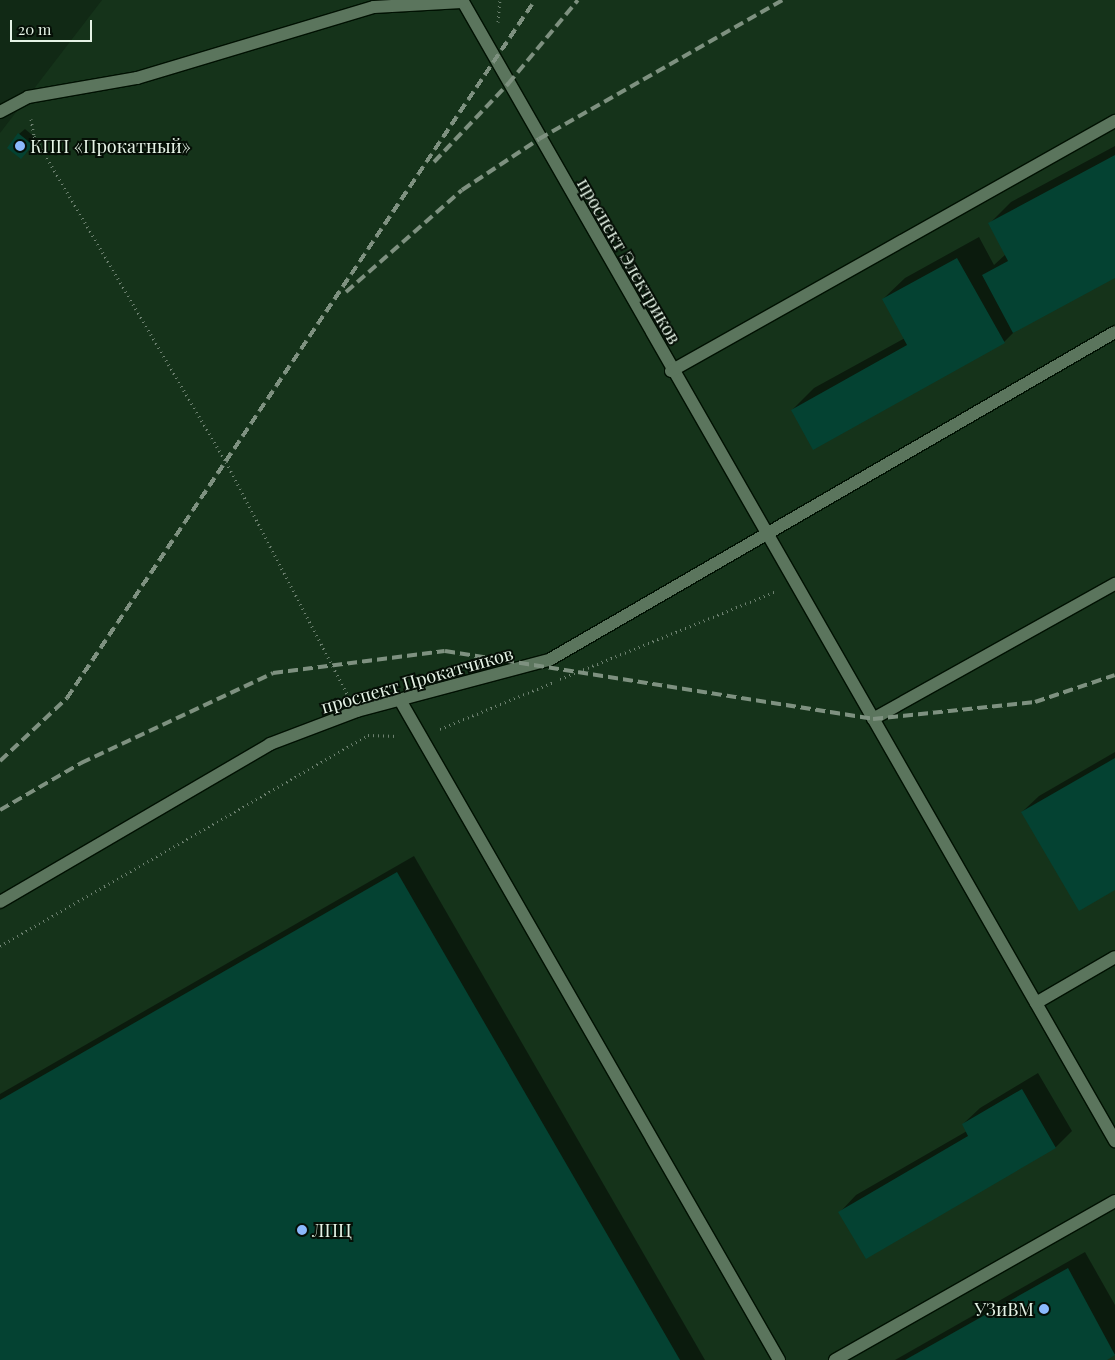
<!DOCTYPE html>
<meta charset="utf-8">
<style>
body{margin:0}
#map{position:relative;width:1115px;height:1360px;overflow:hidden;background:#112915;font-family:"Playfair Display",serif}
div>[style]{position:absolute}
.built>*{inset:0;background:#15331a}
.shadow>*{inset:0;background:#0007}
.building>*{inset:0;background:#044232}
.path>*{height:3px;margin-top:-1.5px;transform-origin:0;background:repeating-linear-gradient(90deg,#6d8170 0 1px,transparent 0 5px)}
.roads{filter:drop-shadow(1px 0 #001102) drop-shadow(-1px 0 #001102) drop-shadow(0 1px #001102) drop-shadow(0 -1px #001102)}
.minor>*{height:12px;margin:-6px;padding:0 6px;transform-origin:6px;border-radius:6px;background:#5b755d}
.rail>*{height:4px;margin-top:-2px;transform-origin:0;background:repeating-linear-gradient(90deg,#7e9180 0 10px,transparent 0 15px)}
.dots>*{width:14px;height:14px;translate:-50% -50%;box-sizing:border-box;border:2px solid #050f06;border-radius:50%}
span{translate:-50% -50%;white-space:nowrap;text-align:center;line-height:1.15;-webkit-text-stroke:4px #050f06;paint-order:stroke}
.poi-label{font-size:18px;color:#e5f3e6}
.left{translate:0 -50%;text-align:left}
.right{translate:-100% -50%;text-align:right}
.street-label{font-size:18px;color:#e5f3e6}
.scale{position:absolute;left:10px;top:20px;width:82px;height:22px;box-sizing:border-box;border:2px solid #e5f3e6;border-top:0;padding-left:6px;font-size:15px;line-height:18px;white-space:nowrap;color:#e5f3e6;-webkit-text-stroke:4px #050f06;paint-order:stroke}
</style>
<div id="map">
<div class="built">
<div style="clip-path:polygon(102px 0,1115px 0,1115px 1360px,0 1360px,0 133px)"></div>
</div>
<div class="shadow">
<div style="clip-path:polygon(25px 129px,37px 139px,26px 153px,19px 134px)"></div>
<div style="clip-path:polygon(1115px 146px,1115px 277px,1016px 330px,1004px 342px,792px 410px,814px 388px,905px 338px,883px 299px,905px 278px,979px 237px,994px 265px,1006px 254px,989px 224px,1011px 202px)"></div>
<div style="clip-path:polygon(1115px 752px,1115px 888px,1022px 812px,1039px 796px)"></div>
<div style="clip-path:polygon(414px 856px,705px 1360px,0 1360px,0 1094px)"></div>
<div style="clip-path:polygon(1038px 1073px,1072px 1131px,1056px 1147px,866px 1257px,840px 1212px,856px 1195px,967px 1131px,963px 1124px,980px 1108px)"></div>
<div style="clip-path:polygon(1085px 1252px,1115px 1305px,1115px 1354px,1104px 1360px,895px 1360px)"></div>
</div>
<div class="building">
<div style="clip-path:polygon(18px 133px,33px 145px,21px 159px,7px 148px)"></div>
<div style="clip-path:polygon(1115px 155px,1115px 278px,1013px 333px,982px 275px,1008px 261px,988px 223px)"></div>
<div style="clip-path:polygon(957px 258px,1005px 343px,813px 450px,791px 410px,907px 345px,882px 299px)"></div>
<div style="clip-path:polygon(1115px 758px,1115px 890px,1079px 911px,1021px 812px)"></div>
<div style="clip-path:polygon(397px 872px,680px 1360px,0 1360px,0 1100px)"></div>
<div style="clip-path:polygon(1022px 1089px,1056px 1148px,866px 1259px,838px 1212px,968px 1136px,962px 1124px)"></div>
<div style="clip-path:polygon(1068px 1268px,1115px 1355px,1107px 1360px,905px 1360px)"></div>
</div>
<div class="path">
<div style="left:498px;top:22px;width:22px;rotate:-85deg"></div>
<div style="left:31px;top:119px;width:17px;rotate:80deg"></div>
<div style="left:34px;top:136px;width:378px;rotate:59.5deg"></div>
<div style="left:226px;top:462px;width:263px;rotate:62.4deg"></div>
<div style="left:560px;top:679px;width:234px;rotate:-22.1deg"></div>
<div style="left:440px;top:729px;width:123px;rotate:-22.4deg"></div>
<div style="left:0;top:946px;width:424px;rotate:-29.8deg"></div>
<div style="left:368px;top:735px;width:30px;rotate:2deg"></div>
</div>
<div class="roads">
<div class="minor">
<div style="left:462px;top:0;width:1315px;rotate:60.22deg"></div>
<div style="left:0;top:112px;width:32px;rotate:-28deg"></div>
<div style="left:28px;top:97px;width:111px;rotate:-9.9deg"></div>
<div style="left:137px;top:78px;width:247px;rotate:-16.7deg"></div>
<div style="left:374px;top:7px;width:88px;rotate:-3.3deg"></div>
<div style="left:671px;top:371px;width:510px;rotate:-29.38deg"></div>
<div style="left:400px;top:700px;width:761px;rotate:60.13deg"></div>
<div style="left:873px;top:719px;width:277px;rotate:-29.2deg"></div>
<div style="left:0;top:902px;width:313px;rotate:-30.3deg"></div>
<div style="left:270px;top:744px;width:93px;rotate:-20.8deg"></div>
<div style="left:357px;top:711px;width:199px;rotate:-14.9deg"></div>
<div style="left:549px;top:660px;width:654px;rotate:-30.09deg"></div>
<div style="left:1036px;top:1003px;width:91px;rotate:-30.2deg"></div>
<div style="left:835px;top:1360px;width:322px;rotate:-29.6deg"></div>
</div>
</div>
<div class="rail">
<div style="left:434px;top:162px;width:108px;rotate:-46.5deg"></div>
<div style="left:508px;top:84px;width:109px;rotate:-50.2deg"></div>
<div style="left:346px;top:292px;width:154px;rotate:-41.3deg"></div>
<div style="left:462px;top:190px;width:92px;rotate:-33.5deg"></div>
<div style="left:539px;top:139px;width:281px;rotate:-29.7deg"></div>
<div style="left:0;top:761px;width:92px;rotate:-43.2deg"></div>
<div style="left:67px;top:698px;width:840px;rotate:-56.16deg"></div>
<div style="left:0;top:810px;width:94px;rotate:-30.1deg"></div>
<div style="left:81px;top:763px;width:212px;rotate:-25.1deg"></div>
<div style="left:273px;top:673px;width:173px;rotate:-7.3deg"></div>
<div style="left:445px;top:651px;width:433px;rotate:9deg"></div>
<div style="left:873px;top:719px;width:163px;rotate:-6deg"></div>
<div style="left:1035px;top:702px;width:84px;rotate:-18.6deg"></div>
</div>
<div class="dots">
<div style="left:20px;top:146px;background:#8bb9fc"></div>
<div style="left:302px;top:1230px;background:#8bb9fc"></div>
<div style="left:1044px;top:1309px;background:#8bb9fc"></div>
</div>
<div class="poi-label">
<span class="left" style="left:30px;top:146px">КПП «Прокатный»</span>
<span class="left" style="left:312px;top:1230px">ЛПЦ</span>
<span class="right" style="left:1034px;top:1309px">УЗиВМ</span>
</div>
<div class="street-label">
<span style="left:629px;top:261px;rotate:60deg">проспект Электриков</span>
<span style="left:417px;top:680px;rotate:-16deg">проспект Прокатчиков</span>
</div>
<div class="scale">20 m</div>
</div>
